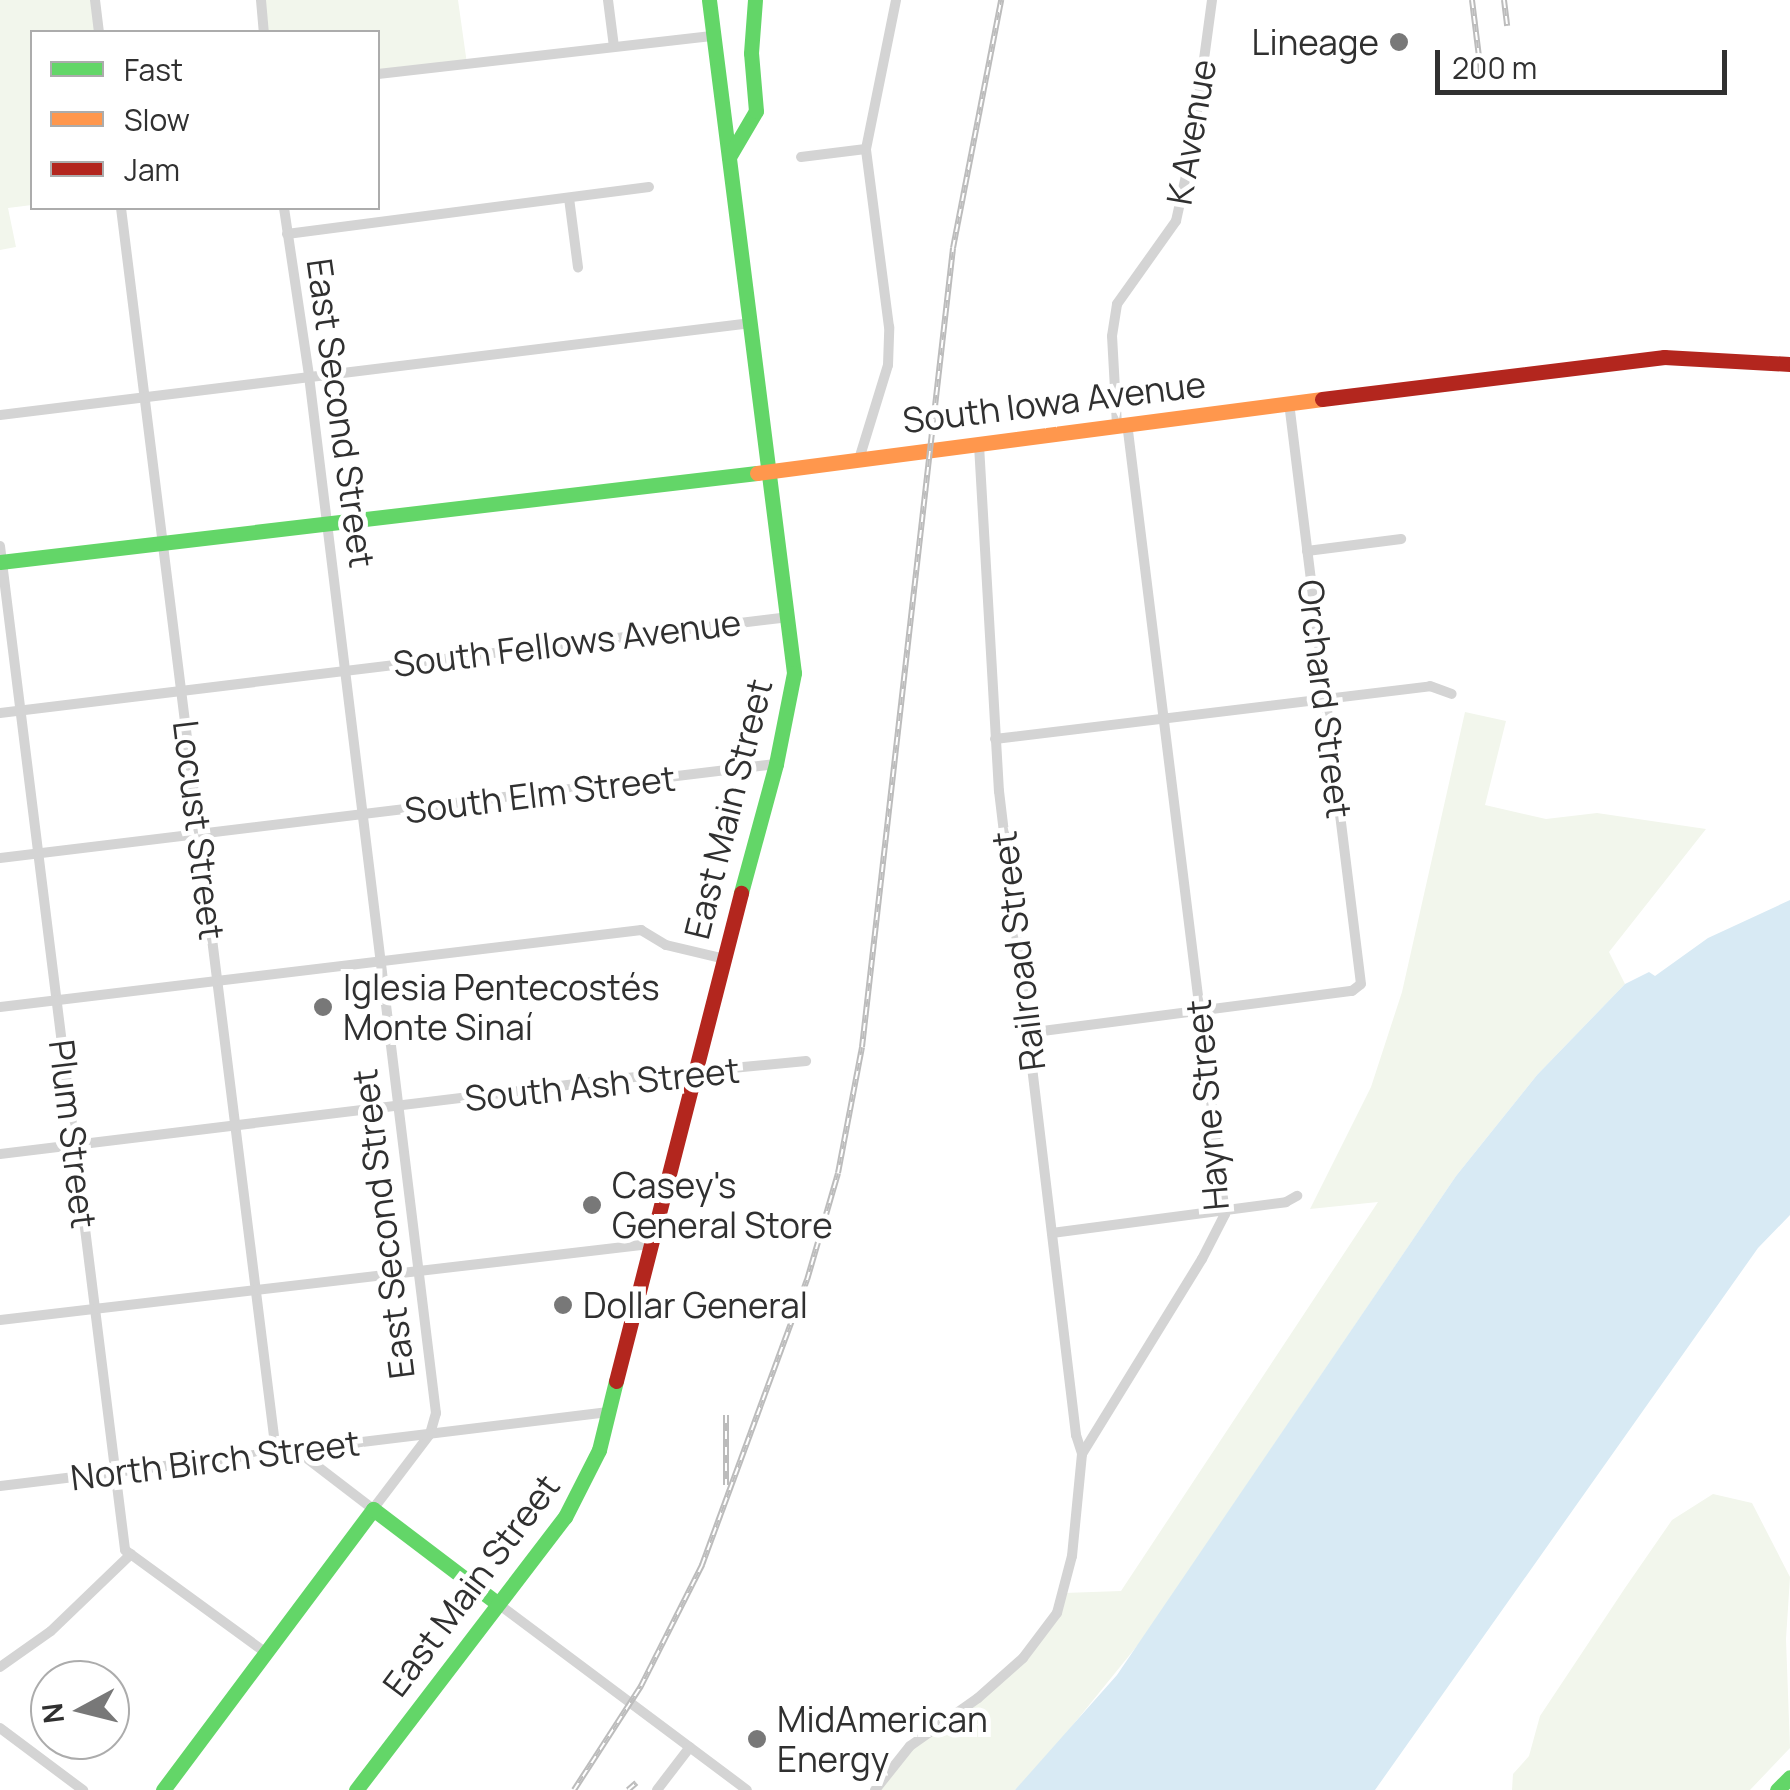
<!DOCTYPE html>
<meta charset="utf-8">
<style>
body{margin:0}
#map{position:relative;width:1790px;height:1790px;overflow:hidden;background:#fff;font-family:Manrope,sans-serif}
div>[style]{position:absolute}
.green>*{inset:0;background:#f2f6ec}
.water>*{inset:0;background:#d8eaf4}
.street>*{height:10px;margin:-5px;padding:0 5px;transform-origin:5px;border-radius:5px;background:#d4d4d4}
.fast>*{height:15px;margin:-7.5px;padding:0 7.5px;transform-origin:7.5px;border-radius:7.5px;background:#63d668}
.slow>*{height:15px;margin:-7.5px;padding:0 7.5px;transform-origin:7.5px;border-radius:7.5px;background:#ff974d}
.jam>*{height:15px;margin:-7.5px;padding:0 7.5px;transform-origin:7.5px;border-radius:7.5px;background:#b3261e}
.rail>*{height:6px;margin-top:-3px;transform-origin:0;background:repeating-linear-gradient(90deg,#fff 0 8px,#bcbcbc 0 16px);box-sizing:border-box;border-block:2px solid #bcbcbc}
.dots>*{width:28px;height:28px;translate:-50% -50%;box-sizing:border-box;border:5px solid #fff;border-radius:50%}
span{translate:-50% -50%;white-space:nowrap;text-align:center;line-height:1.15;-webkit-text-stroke:10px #fff;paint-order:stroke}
.poi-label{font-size:35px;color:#303030}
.right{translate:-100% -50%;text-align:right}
.left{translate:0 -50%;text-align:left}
.street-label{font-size:35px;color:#303030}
.legend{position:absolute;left:30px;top:30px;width:350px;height:180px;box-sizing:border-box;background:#fff;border:2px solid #acacac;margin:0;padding:12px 18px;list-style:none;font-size:30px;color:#303030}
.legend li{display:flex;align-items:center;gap:20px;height:50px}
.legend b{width:50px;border:2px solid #acacac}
.north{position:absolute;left:30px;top:1660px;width:100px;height:100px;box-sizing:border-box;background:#fff;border:2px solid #acacac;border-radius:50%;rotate:263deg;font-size:28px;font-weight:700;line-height:40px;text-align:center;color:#303030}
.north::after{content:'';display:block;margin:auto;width:35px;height:45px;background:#787878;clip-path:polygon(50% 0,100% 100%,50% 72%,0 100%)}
.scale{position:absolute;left:1435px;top:50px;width:292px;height:45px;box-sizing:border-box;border:5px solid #303030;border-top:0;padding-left:12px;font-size:30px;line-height:35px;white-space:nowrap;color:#303030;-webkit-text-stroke:8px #fff;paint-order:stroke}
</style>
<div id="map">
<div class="green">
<div style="clip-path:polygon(0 0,95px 0,99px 32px,32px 32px,32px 205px,8px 208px,16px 247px,0 250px)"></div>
<div style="clip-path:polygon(261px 0,458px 0,467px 64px,378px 74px,378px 32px,264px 32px)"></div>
<div style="clip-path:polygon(1465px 712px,1506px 721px,1485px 805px,1546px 819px,1597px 813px,1706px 829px,1609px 952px,1625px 984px,1537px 1075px,1456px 1176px,1141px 1641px,1034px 1773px,1015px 1790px,875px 1790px,910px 1746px,1023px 1658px,1064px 1593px,1121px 1591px,1378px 1202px,1310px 1209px,1371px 1087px,1402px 992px)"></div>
<div style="clip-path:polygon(1713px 1494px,1752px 1503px,1790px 1577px,1786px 1639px,1790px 1748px,1750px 1790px,1512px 1790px,1513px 1774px,1529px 1756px,1540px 1716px,1625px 1588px,1672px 1520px)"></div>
</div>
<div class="water">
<div style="clip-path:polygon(1790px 900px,1790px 1215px,1758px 1248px,1375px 1790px,1015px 1790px,1117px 1675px,1456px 1176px,1537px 1075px,1625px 984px,1649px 972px,1655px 976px,1708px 938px)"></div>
</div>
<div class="street">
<div style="left:95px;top:0;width:32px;rotate:83deg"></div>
<div style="left:261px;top:0;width:32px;rotate:85deg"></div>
<div style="left:608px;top:0;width:47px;rotate:82.7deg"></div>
<div style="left:378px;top:74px;width:338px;rotate:-6.5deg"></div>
<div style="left:801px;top:157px;width:65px;rotate:-7deg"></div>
<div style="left:569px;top:198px;width:70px;rotate:82.6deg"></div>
<div style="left:121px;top:208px;width:1254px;rotate:82.9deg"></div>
<div style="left:284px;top:208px;width:170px;rotate:81.5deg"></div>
<div style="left:309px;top:376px;width:1045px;rotate:83.02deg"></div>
<div style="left:436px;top:1413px;width:22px;rotate:106deg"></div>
<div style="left:430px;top:1434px;width:94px;rotate:127.2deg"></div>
<div style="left:373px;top:1509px;width:97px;rotate:-142.5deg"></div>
<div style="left:287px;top:234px;width:365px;rotate:-7.4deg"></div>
<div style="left:0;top:415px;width:757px;rotate:-6.98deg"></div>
<div style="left:1117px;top:425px;width:89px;rotate:-93.2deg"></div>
<div style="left:1112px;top:336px;width:32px;rotate:-81deg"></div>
<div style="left:1117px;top:304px;width:102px;rotate:-54.6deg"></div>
<div style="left:1176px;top:221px;width:75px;rotate:-77.6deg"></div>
<div style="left:1192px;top:148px;width:149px;rotate:-82.3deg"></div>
<div style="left:979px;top:445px;width:347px;rotate:86.7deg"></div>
<div style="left:999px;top:791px;width:649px;rotate:83.18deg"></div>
<div style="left:1076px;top:1435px;width:20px;rotate:72deg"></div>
<div style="left:860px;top:456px;width:95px;rotate:-72.9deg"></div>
<div style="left:888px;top:365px;width:38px;rotate:-88deg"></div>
<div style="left:889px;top:327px;width:179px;rotate:-97.4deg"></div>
<div style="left:866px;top:149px;width:152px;rotate:-78.6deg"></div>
<div style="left:0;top:546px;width:1012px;rotate:82.9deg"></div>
<div style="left:125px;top:1550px;width:173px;rotate:36.1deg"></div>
<div style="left:1307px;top:551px;width:95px;rotate:-7.3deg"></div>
<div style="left:0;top:713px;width:795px;rotate:-6.94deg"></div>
<div style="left:995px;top:739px;width:438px;rotate:-6.9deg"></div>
<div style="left:1430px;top:686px;width:23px;rotate:20deg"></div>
<div style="left:0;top:858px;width:782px;rotate:-6.91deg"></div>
<div style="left:0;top:1007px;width:646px;rotate:-6.85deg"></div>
<div style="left:641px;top:930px;width:29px;rotate:31deg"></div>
<div style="left:666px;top:945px;width:57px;rotate:13.3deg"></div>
<div style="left:1027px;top:1033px;width:328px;rotate:-7.4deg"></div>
<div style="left:1352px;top:991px;width:11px;rotate:-38deg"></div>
<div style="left:1361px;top:984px;width:585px;rotate:-97.06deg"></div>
<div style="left:0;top:1154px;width:621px;rotate:-6.94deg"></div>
<div style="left:616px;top:1079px;width:191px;rotate:-5.4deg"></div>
<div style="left:1052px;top:1233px;width:236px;rotate:-7.5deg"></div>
<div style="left:1286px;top:1202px;width:13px;rotate:-29deg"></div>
<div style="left:0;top:1320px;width:654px;rotate:-6.67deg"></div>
<div style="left:0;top:1486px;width:613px;rotate:-6.93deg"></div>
<div style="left:497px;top:1603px;width:312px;rotate:36.8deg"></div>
<div style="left:0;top:1667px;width:62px;rotate:-35.2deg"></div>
<div style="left:51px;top:1631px;width:111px;rotate:-43.9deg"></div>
<div style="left:0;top:1728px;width:104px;rotate:36.8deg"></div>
<div style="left:657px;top:1790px;width:54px;rotate:-52.5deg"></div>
<div style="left:875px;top:1790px;width:56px;rotate:-51.5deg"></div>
<div style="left:910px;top:1746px;width:83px;rotate:-35.2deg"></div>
<div style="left:978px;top:1698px;width:60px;rotate:-41.6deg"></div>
<div style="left:1023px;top:1658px;width:56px;rotate:-52.9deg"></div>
<div style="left:1057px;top:1613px;width:59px;rotate:-75.3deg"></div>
<div style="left:1072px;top:1556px;width:102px;rotate:-84.4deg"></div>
<div style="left:1082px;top:1454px;width:229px;rotate:-58.4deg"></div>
<div style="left:1202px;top:1259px;width:51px;rotate:-62.9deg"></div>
<div style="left:1225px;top:1214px;width:797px;rotate:-97.06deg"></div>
</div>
<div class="fast">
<div style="left:709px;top:0;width:678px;rotate:82.8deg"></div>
<div style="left:794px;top:673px;width:93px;rotate:101.2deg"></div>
<div style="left:776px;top:764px;width:134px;rotate:105.2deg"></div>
<div style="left:729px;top:157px;width:53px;rotate:-59.6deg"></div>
<div style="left:756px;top:111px;width:58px;rotate:-94.9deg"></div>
<div style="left:751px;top:53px;width:53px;rotate:-85.7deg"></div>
<div style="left:0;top:562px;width:762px;rotate:-6.71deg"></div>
<div style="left:163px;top:1790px;width:351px;rotate:-53.2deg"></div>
<div style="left:373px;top:1509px;width:156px;rotate:37.2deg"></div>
<div style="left:356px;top:1790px;width:344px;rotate:-52.6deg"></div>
<div style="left:565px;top:1517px;width:75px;rotate:-63.1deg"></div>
<div style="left:599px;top:1450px;width:71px;rotate:-76.2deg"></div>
<div style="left:1777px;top:1790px;width:18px;rotate:-45deg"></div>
</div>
<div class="slow">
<div style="left:757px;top:473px;width:570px;rotate:-7.46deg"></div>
</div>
<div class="jam">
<div style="left:1322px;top:399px;width:345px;rotate:-7deg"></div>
<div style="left:1664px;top:357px;width:126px;rotate:3.2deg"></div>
<div style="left:616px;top:1381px;width:504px;rotate:-75.63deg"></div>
</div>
<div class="rail">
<div style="left:1472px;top:0;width:74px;rotate:83deg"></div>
<div style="left:1504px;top:0;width:26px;rotate:83deg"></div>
<div style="left:726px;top:1415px;width:70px;rotate:90deg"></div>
<div style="left:574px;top:1790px;width:124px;rotate:-57.2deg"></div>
<div style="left:641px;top:1686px;width:136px;rotate:-63.2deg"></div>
<div style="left:702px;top:1565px;width:304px;rotate:-69.8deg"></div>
<div style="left:807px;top:1280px;width:111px;rotate:-73.8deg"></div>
<div style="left:838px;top:1173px;width:128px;rotate:-79.2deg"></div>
<div style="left:862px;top:1047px;width:804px;rotate:-83.5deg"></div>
<div style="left:953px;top:248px;width:253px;rotate:-79deg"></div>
<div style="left:628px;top:1790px;width:11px;rotate:-41deg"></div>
</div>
<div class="dots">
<div style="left:1399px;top:42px;background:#787878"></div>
<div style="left:323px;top:1007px;background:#787878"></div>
<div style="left:592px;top:1205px;background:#787878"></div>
<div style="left:563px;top:1305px;background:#787878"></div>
<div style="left:757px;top:1739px;background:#787878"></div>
</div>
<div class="poi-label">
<span class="right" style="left:1379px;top:42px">Lineage</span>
<span class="left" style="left:343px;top:1007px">Iglesia Pentecostés<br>Monte Sinaí</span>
<span class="left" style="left:612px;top:1205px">Casey's<br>General Store</span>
<span class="left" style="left:583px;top:1305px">Dollar General</span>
<span class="left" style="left:777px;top:1739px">MidAmerican<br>Energy</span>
</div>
<div class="street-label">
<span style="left:1191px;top:132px;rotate:-80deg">K Avenue</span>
<span style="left:1054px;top:402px;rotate:-7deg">South Iowa Avenue</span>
<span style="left:341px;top:413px;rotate:82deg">East Second Street</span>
<span style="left:567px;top:643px;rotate:-7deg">South Fellows Avenue</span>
<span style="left:1325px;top:699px;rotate:83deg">Orchard Street</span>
<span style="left:540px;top:794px;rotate:-7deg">South Elm Street</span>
<span style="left:728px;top:809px;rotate:-76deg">East Main Street</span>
<span style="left:199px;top:830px;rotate:83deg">Locust Street</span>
<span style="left:1018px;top:951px;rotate:-97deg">Railroad Street</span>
<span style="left:602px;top:1084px;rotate:-6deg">South Ash Street</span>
<span style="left:1207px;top:1105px;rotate:-95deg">Hayne Street</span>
<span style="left:73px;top:1134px;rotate:83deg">Plum Street</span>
<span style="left:383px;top:1224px;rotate:-97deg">East Second Street</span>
<span style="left:215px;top:1460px;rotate:-7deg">North Birch Street</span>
<span style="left:471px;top:1585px;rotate:-53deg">East Main Street</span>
</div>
<ul class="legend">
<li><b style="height:12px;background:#63d668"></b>Fast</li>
<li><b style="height:12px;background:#ff974d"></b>Slow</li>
<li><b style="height:12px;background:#b3261e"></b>Jam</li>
</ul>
<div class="north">N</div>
<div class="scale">200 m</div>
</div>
